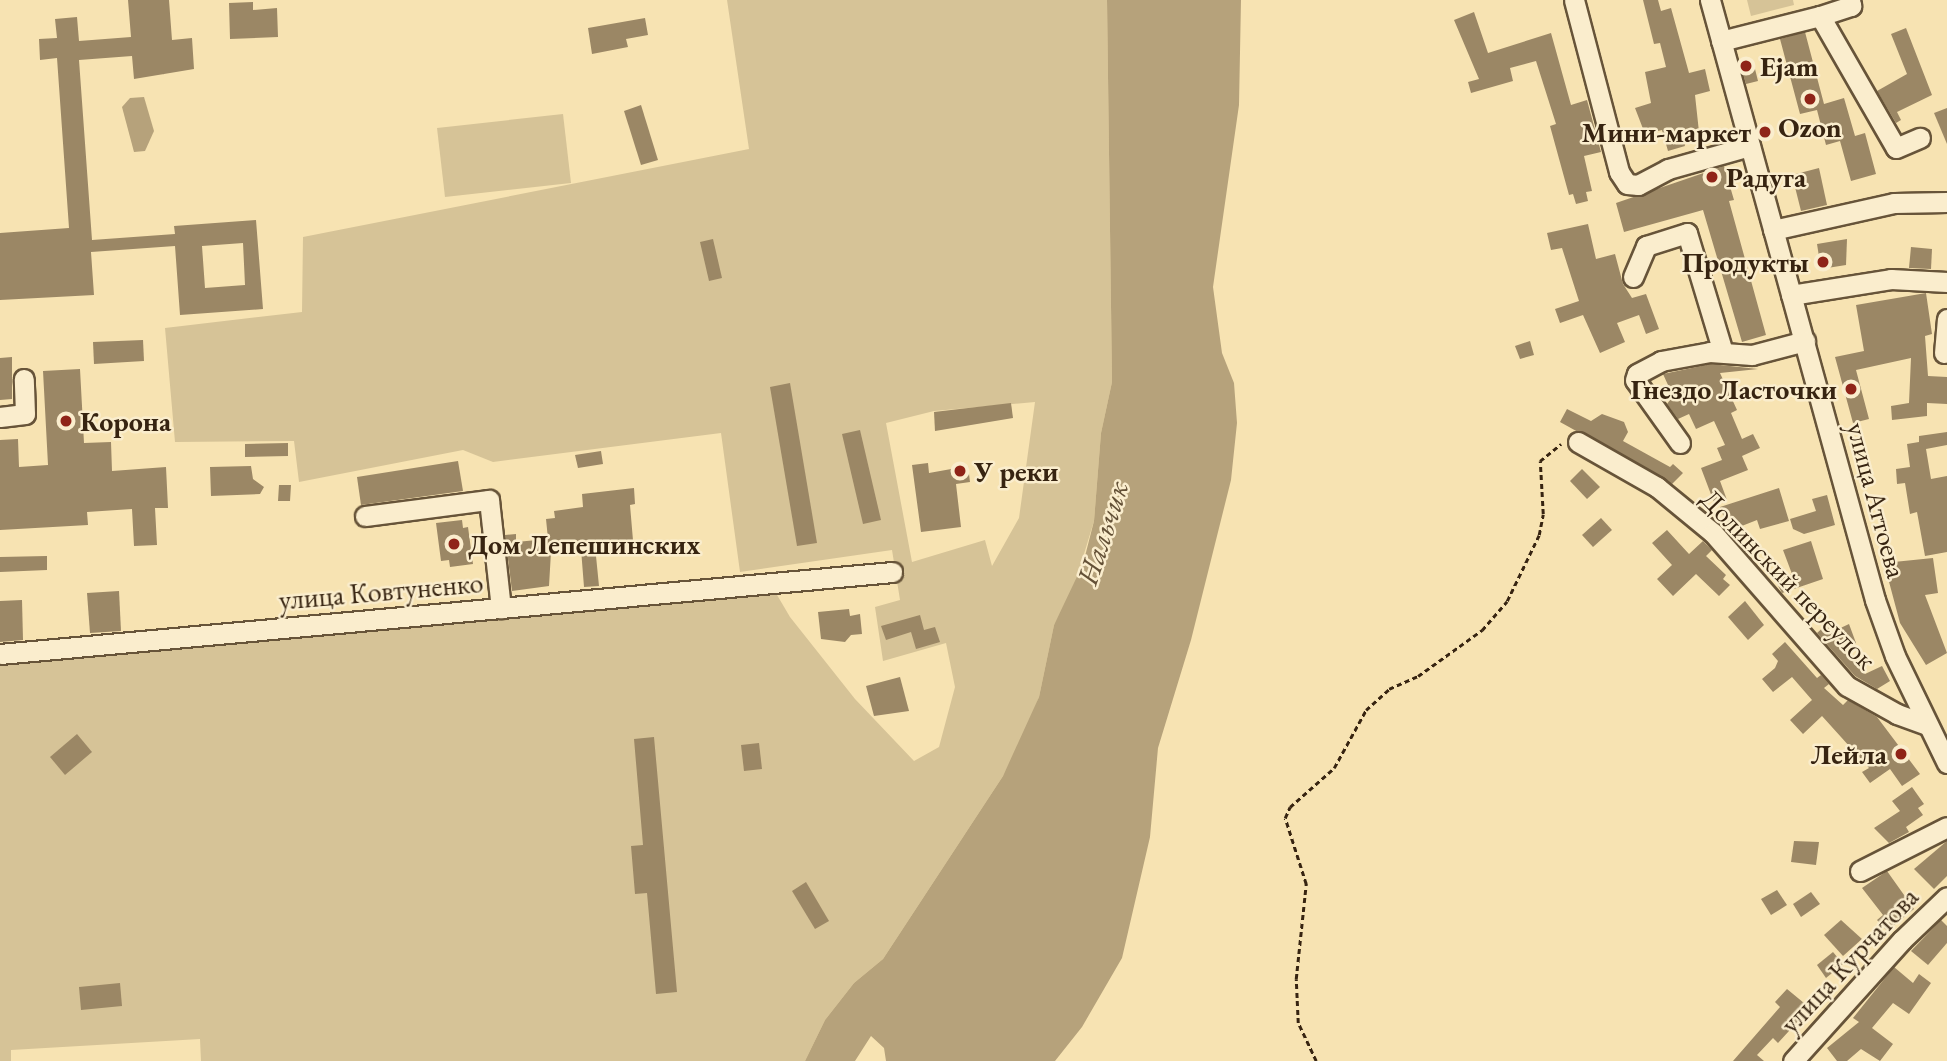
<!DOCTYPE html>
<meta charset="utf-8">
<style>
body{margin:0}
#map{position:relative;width:1947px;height:1061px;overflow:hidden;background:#f7e3b2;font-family:"EB Garamond",serif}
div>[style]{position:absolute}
.green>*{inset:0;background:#d6c397}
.water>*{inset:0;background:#b6a27b}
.building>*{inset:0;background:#9b8765}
.path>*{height:2.5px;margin-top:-1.25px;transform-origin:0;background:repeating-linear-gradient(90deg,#372411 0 5px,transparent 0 8.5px)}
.roads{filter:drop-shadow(2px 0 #675439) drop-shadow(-2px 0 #675439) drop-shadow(0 2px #675439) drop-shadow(0 -2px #675439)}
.minor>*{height:19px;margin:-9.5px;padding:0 9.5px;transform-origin:9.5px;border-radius:9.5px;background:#faedcd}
.dots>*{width:19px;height:19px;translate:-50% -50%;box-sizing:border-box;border:4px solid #faedcd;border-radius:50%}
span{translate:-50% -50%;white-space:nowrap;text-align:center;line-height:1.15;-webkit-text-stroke:5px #faedcd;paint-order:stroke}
.poi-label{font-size:28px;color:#372411;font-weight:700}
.left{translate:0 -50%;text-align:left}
.right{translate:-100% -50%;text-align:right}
.street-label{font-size:28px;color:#372411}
.water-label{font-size:30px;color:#635036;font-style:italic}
</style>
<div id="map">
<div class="green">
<div style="clip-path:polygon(evenodd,727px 0,1107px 0,1112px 382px,1101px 433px,1094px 521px,1074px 587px,1054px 625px,1039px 697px,1026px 732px,1003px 776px,883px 959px,854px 983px,825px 1020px,805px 1061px,201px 1061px,200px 1039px,11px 1050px,11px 1061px,0 1061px,0 654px,770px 583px,790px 617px,855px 699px,914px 761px,939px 747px,955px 687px,946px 643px,883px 661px,875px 607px,900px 600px,892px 550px,740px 572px,721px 433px,493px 462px,463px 450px,299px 482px,294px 441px,175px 442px,165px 328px,302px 312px,303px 237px,749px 149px,727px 0,1035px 402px,1019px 518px,992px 566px,985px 540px,912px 562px,886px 423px,934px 411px,1035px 402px)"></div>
<div style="clip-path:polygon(1747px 0,1793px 0,1794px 5px,1751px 16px)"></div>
<div style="clip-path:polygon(563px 114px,571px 183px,445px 197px,437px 128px)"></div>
</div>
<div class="water">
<div style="clip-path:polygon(1107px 0,1241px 0,1239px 105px,1213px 287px,1222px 353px,1234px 383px,1237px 423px,1231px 480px,1191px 640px,1158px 748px,1150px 837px,1122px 958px,1082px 1027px,1055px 1061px,886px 1061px,884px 1048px,871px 1036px,855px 1061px,805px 1061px,825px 1020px,854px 983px,883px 959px,1003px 776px,1039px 697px,1054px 625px,1083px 564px,1094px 521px,1101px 433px,1112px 382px)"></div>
<div style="clip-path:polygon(144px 97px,154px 131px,145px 151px,134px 152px,122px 107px,130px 98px)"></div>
</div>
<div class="building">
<div style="clip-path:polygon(evenodd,128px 0,169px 0,172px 40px,192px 38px,194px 69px,134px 79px,132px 56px,79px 60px,92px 240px,175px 234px,174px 226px,256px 220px,263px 309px,180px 315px,175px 246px,91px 252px,94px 295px,0 300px,0 233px,69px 228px,57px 58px,40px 60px,39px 39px,57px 38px,55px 19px,77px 17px,79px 41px,131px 37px,128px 0,243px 243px,245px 285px,205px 288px,202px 246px,243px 243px)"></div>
<div style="clip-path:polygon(1643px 0,1658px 0,1661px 11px,1671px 8px,1689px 73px,1705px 69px,1710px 91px,1695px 95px,1699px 132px,1682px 135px,1685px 146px,1668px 151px,1662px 130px,1645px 134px,1635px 108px,1651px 103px,1645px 72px,1666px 67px,1660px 43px,1654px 44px)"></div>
<div style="clip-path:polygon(253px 2px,253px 10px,277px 8px,278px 37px,230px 39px,229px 3px)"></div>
<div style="clip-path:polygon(1474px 12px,1488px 53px,1551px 33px,1571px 105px,1587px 100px,1601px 152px,1584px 156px,1592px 191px,1586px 192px,1588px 201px,1576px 204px,1573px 194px,1569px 195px,1550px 126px,1556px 124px,1536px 61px,1510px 68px,1513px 81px,1471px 93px,1468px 82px,1479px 79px,1454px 20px)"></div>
<div style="clip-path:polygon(645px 18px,648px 35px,626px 39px,628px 47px,592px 54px,588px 28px)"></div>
<div style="clip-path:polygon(1906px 28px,1932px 95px,1897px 112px,1901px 120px,1896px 123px,1877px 91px,1907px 74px,1891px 34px)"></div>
<div style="clip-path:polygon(1805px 32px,1824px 104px,1844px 98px,1855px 136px,1865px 133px,1876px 174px,1851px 181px,1840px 141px,1826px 145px,1817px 110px,1800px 114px,1780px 39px)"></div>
<div style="clip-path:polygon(1753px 61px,1758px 81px,1746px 84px,1740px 64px)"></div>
<div style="clip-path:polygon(641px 105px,658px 160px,641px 165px,624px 111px)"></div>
<div style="clip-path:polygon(1947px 108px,1947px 144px,1934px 113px)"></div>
<div style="clip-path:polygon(1724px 166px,1734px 200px,1729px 201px,1766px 335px,1742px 342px,1703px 210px,1624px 232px,1616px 203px)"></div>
<div style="clip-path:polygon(1819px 168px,1827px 205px,1801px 211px,1792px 175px)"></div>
<div style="clip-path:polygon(1588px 224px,1596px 259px,1615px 254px,1623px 284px,1632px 298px,1646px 294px,1659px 329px,1646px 334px,1639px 315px,1617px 323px,1625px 342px,1600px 353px,1583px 315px,1560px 323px,1555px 309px,1579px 301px,1562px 248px,1551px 250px,1547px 233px)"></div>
<div style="clip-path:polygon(713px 239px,722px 278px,709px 281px,700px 242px)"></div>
<div style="clip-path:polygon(1847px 239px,1846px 265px,1821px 269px,1817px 244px)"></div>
<div style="clip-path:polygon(1911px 247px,1932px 249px,1931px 269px,1909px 268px)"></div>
<div style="clip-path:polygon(1926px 293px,1932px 334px,1925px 336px,1928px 376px,1947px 377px,1947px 404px,1927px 403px,1927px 416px,1892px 420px,1891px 406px,1909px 403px,1911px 358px,1856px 370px,1869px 419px,1853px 423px,1835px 357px,1864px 351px,1856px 305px)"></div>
<div style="clip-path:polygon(143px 340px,144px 361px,94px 364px,93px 342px)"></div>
<div style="clip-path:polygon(1530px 341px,1534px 355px,1520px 359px,1515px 346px)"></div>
<div style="clip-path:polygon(12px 357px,12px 399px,0 400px,0 358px)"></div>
<div style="clip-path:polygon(1711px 364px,1758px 369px,1720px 373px,1737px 410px,1731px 413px,1742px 439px,1753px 434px,1760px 448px,1742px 456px,1748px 470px,1720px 481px,1727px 500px,1715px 505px,1701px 468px,1722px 460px,1717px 448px,1725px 445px,1714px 421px,1696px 429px,1689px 414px,1678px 419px,1667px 404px,1673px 396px,1663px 374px)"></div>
<div style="clip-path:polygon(80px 369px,84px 443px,111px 442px,112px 471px,166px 467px,168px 508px,155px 508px,157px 545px,134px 546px,132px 509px,87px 512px,88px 525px,0 530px,0 440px,18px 439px,19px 467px,48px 465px,43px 371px)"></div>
<div style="clip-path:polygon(790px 383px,817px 543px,797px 546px,770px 387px)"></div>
<div style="clip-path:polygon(1011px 403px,1013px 418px,935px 431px,934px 412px)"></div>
<div style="clip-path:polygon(1567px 409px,1591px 421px,1602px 414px,1624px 422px,1628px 432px,1623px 441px,1670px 467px,1673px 464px,1683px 473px,1672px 484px,1560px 422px)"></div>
<div style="clip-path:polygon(860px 430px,881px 520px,863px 524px,842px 434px)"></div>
<div style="clip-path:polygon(1947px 432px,1947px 445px,1926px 449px,1931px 479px,1947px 476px,1947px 552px,1925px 556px,1917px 512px,1910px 514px,1905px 483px,1897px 484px,1896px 469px,1910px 467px,1907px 444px,1919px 442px,1919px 436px)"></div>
<div style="clip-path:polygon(288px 443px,288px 456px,245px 457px,245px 444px)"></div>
<div style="clip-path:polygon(601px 451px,603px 464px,578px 468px,575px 455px)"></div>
<div style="clip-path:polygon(458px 461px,463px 491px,361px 505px,357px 477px)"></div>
<div style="clip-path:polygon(928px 463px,929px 473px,968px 466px,970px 482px,956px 484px,961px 527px,921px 532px,912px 465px)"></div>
<div style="clip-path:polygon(251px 466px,253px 479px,264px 487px,260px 494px,211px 496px,210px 467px)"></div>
<div style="clip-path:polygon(1582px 469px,1600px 487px,1587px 499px,1570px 481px)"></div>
<div style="clip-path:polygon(279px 485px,291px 485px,290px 501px,278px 501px)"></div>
<div style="clip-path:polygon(634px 488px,635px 504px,630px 505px,634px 552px,596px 556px,599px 586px,584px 587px,581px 549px,551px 552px,549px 586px,512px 591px,505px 535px,516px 534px,516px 542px,548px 539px,546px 519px,555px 518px,554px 511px,583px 507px,582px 494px)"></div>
<div style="clip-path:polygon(1779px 488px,1789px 521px,1760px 529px,1757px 520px,1729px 531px,1720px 507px)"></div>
<div style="clip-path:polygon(1827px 495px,1835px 525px,1804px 534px,1793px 529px,1790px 519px,1816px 511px,1812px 499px)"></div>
<div style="clip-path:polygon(1601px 518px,1612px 530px,1593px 547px,1582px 535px)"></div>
<div style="clip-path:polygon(462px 520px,463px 528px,468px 527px,473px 564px,450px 567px,449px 560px,441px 561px,436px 523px)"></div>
<div style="clip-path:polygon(1667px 530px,1689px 554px,1703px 541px,1712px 550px,1706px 556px,1726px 575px,1723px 579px,1730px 585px,1719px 596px,1696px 574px,1673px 596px,1657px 579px,1672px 565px,1652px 543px)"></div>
<div style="clip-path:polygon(1811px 541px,1823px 579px,1782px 593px,1775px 580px,1792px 574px,1783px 550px)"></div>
<div style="clip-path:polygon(47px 556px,47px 570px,0 572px,0 557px)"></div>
<div style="clip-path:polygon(1933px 558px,1938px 593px,1925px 595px,1947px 653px,1926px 665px,1900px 623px,1884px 563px)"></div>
<div style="clip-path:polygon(119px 591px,121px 631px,90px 633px,87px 593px)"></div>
<div style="clip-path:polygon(22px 600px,23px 640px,0 642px,0 601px)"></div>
<div style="clip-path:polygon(1745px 601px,1764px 625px,1748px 640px,1728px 617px)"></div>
<div style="clip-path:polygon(849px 609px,850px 616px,860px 614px,862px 634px,851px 635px,845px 642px,821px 639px,818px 612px)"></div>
<div style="clip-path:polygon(920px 615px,924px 630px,935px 627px,940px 642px,916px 649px,911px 632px,886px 640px,881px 626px)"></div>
<div style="clip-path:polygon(1849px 624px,1856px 643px,1844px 648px,1865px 674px,1882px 666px,1890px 681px,1877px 689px,1855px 676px,1817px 633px,1826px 625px,1832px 632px)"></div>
<div style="clip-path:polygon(1785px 642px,1817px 678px,1821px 675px,1829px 684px,1824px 688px,1843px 705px,1848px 700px,1877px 717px,1920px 774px,1902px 786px,1890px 769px,1870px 783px,1862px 772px,1869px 768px,1822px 716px,1803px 734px,1790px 720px,1812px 700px,1792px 677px,1773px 692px,1762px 679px,1775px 668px,1778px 661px,1772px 654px)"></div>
<div style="clip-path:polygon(900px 677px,909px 711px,874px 716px,866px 686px)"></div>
<div style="clip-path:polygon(77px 734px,92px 752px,65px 775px,50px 757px)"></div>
<div style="clip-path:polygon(654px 737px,677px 992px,656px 994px,647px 893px,635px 894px,631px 846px,643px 845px,634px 739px)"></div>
<div style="clip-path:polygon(759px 743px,762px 769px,744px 771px,741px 745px)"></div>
<div style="clip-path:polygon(1912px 787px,1924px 804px,1918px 808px,1923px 815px,1906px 827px,1909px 832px,1889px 843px,1874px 828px,1900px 811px,1892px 801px)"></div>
<div style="clip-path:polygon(1794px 841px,1819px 842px,1816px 865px,1791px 862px)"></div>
<div style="clip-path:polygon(1947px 841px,1947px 876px,1934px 889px,1914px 869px)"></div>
<div style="clip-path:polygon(1887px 871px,1914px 909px,1887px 931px,1877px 920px,1883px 915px,1862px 888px)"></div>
<div style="clip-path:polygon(806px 882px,829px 921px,815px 929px,792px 891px)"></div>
<div style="clip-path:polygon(1777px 890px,1787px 905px,1771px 915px,1761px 899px)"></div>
<div style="clip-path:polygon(1811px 892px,1820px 904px,1801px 917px,1793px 904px)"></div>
<div style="clip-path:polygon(1841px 920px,1862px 939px,1843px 956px,1824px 935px)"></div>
<div style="clip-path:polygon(1941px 920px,1947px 926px,1947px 943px,1928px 965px,1911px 951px)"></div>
<div style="clip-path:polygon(1833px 952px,1843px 964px,1826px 978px,1817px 965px)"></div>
<div style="clip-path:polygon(1894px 967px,1913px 983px,1919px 974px,1931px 983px,1909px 1014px,1893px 1003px,1872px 1028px,1893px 1044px,1880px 1061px,1861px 1049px,1847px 1061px,1837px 1061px,1827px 1048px,1859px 1022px,1853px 1018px)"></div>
<div style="clip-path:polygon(120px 983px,122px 1006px,81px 1010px,79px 987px)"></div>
<div style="clip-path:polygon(1787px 989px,1810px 1008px,1778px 1043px,1773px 1038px,1757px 1055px,1764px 1061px,1733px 1061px,1780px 1007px,1775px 1002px)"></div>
</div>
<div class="path">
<div style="left:1316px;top:1061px;width:42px;rotate:-115.3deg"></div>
<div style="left:1298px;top:1023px;width:44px;rotate:-92.6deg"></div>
<div style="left:1296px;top:979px;width:96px;rotate:-84deg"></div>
<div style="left:1306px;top:884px;width:69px;rotate:-107.7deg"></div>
<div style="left:1285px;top:818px;width:12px;rotate:-66deg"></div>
<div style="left:1290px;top:807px;width:59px;rotate:-41.6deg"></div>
<div style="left:1334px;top:768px;width:66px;rotate:-61.1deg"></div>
<div style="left:1366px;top:710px;width:31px;rotate:-42deg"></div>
<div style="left:1389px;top:689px;width:32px;rotate:-24deg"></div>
<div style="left:1418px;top:676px;width:79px;rotate:-35.7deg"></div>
<div style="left:1482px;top:630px;width:38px;rotate:-49deg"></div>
<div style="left:1507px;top:601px;width:73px;rotate:-64.1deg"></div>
<div style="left:1539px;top:535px;width:21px;rotate:-79deg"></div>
<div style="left:1543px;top:514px;width:53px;rotate:-93.2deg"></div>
<div style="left:1540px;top:461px;width:27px;rotate:-39deg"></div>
</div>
<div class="roads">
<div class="minor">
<div style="left:1574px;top:0;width:178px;rotate:75.3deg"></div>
<div style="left:1619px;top:172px;width:14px;rotate:56deg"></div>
<div style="left:1627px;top:184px;width:11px;rotate:5deg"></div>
<div style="left:1638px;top:185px;width:34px;rotate:-28deg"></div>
<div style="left:1668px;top:169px;width:85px;rotate:-15.7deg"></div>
<div style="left:1710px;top:0;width:622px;rotate:74.62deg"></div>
<div style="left:1875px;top:600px;width:59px;rotate:70.3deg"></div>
<div style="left:1895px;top:656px;width:119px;rotate:64.1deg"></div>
<div style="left:1820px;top:16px;width:33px;rotate:-18deg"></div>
<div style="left:1851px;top:6px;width:6px;rotate:-99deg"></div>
<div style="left:1721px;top:41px;width:102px;rotate:-14.2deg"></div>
<div style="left:1820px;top:16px;width:152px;rotate:60.1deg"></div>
<div style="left:1896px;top:148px;width:26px;rotate:-23deg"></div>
<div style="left:1773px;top:230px;width:124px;rotate:-12.6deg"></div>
<div style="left:1894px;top:203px;width:53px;rotate:-1.1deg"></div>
<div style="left:1633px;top:277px;width:34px;rotate:-67deg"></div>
<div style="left:1646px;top:246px;width:43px;rotate:-17.6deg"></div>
<div style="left:1687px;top:233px;width:124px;rotate:73.2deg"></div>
<div style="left:1791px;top:295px;width:101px;rotate:-9.1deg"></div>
<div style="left:1891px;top:279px;width:56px;rotate:3.1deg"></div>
<div style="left:1944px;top:353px;width:34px;rotate:-85deg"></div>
<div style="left:0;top:417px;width:25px;rotate:-7deg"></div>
<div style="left:25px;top:414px;width:35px;rotate:-92deg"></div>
<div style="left:1578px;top:442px;width:91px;rotate:29.7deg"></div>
<div style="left:1657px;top:487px;width:72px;rotate:39.4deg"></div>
<div style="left:1713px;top:533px;width:203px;rotate:48.8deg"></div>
<div style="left:1847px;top:686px;width:57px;rotate:29.2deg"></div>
<div style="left:1897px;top:714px;width:33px;rotate:20deg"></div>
<div style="left:1680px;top:443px;width:77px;rotate:-125.5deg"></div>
<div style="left:1635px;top:380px;width:6px;rotate:-72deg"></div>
<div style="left:1637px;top:374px;width:27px;rotate:-28deg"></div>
<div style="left:1661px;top:361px;width:50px;rotate:-10.4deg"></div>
<div style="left:1710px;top:352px;width:42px;rotate:4.1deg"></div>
<div style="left:1752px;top:355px;width:55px;rotate:-14.8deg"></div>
<div style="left:365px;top:516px;width:125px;rotate:-7.4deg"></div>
<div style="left:489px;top:500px;width:109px;rotate:83.7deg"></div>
<div style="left:0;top:654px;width:896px;rotate:-5.25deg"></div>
<div style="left:1860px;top:871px;width:97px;rotate:-26.8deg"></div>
<div style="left:1793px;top:1061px;width:163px;rotate:-48deg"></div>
<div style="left:1902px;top:940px;width:62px;rotate:-43.7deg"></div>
</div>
</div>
<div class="dots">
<div style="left:1746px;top:66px;background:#8f2418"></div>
<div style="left:1810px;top:99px;background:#8f2418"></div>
<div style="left:1765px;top:132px;background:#8f2418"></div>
<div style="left:1712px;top:177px;background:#8f2418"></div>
<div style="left:1823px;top:262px;background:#8f2418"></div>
<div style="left:1851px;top:389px;background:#8f2418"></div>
<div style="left:66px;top:421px;background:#8f2418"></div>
<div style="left:960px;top:471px;background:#8f2418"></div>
<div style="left:454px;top:544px;background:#8f2418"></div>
<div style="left:1901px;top:754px;background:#8f2418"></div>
</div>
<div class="poi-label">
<span class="left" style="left:1760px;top:66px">Ejam</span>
<span style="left:1810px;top:127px">Ozon</span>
<span class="right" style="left:1751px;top:132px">Мини-маркет</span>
<span class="left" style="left:1726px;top:177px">Радуга</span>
<span class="right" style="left:1809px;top:262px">Продукты</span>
<span class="right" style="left:1837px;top:389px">Гнездо Ласточки</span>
<span class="left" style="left:80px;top:421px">Корона</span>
<span class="left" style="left:974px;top:471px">У реки</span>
<span class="left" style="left:468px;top:544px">Дом Лепешинских</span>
<span class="right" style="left:1887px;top:754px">Лейла</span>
</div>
<div class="street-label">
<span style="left:1877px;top:500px;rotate:75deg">улица Аттоева</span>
<span style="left:1789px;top:579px;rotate:46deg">Долинский переулок</span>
<span style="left:381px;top:591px;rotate:-5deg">улица Ковтуненко</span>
<span style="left:1849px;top:960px;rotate:-47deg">улица Курчатова</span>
</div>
<div class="water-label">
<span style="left:1103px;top:533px;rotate:-72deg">Нальчик</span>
</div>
</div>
